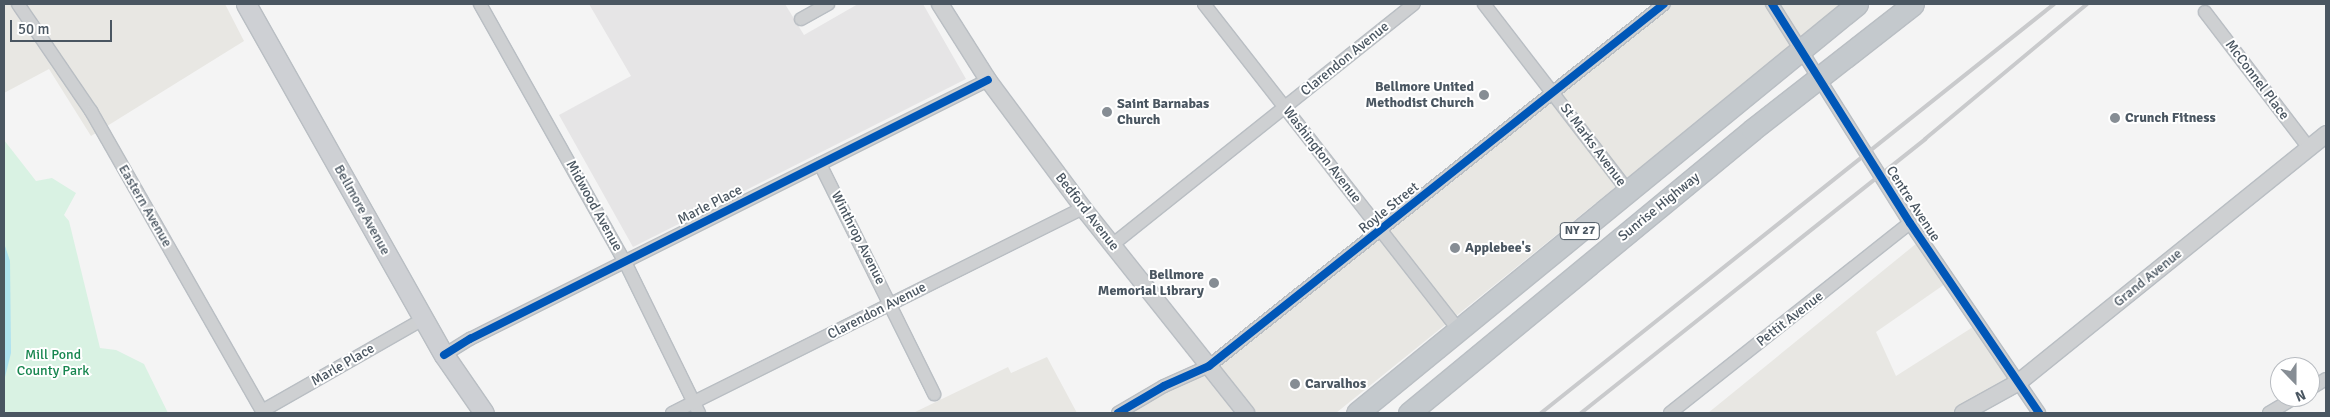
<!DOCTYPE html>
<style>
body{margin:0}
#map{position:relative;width:2330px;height:417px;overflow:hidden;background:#f4f4f4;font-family:Signika,sans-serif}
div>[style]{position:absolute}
.commercial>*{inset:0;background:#e8e7e3}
.education>*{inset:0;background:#e6e5e6}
.green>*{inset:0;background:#d9f2e3}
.water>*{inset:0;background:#aee2f0}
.roads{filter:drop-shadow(1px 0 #b9bec3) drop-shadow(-1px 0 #b9bec3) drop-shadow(0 1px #b9bec3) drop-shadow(0 -1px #b9bec3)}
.minor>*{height:12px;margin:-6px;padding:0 6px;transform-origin:6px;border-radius:6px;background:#ced0d2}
.tertiary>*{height:16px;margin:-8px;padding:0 8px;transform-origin:8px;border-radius:8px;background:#ced0d2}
.secondary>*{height:19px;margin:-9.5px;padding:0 9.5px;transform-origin:9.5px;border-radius:9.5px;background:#ced0d4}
.trunk>*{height:21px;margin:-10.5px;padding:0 10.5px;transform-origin:10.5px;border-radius:10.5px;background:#c4c9cd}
.rail>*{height:4px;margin:-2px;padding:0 2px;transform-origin:2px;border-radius:2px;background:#c9cacc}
.cycleway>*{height:8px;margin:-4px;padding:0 4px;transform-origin:4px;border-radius:4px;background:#0057b8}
.dots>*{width:14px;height:14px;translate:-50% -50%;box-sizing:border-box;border:2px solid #fff;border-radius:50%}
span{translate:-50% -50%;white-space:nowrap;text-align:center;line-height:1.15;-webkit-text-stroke:4px #fff;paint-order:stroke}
.shield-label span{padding:1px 4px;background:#fff;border:1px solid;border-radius:4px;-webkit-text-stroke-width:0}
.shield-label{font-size:12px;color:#4a5661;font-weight:700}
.street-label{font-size:14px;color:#4a5661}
.poi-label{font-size:14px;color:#4a5661;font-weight:700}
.right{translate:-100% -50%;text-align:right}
.left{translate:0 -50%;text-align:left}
.park-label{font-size:14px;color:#17864f}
.frame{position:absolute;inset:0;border:5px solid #4a5661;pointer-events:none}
.north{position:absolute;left:2270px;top:357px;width:50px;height:50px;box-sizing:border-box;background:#fff;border:1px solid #b7bbc0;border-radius:50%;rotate:158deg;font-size:14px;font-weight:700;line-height:20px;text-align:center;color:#4a5661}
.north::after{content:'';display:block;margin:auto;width:18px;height:22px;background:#868d94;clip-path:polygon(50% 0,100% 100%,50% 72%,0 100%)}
.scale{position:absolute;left:10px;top:20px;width:102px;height:22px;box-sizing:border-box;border:2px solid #4a5661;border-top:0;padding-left:6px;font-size:15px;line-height:18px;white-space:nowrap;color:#4a5661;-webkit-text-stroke:4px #fff;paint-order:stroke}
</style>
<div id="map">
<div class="commercial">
<div style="clip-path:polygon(4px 4px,225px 4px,244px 41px,91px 136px,49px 69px,4px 93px)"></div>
<div style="clip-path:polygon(1664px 4px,1842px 4px,1336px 413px,1113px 413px,1209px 363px)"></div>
<div style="clip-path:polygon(1917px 243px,1945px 284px,1876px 332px,1896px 376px,1973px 327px,2009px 380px,1954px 413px,1708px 413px)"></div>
<div style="clip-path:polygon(1047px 357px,1077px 413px,913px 413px,1008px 367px,1011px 373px)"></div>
</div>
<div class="education">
<div style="clip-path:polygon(589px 4px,785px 4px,804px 35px,858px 4px,923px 4px,966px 79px,633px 247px,559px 115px,631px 76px)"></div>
</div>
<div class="green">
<div style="clip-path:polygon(4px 140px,36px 181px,52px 178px,76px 193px,64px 215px,69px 221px,100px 348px,116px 350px,144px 364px,168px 413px,4px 413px)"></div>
</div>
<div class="water">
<div style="clip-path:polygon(4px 243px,10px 261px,11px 353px,4px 381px)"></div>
</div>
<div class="roads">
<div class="minor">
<div style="left:18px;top:4px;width:130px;rotate:55.7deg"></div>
<div style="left:91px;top:111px;width:348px;rotate:60.3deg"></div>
<div style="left:480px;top:4px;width:296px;rotate:60.7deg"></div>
<div style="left:625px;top:262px;width:168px;rotate:63.9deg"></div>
<div style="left:1204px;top:4px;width:414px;rotate:52deg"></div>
<div style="left:1484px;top:4px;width:236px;rotate:52.4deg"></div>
<div style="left:1772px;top:4px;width:259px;rotate:57.8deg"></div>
<div style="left:1910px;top:223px;width:230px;rotate:55.8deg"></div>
<div style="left:2205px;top:12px;width:171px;rotate:52.6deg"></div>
<div style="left:801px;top:19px;width:31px;rotate:-29deg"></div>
<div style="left:820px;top:164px;width:257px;rotate:63.6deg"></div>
<div style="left:1112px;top:245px;width:386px;rotate:-38.6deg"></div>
<div style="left:444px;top:355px;width:31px;rotate:-32deg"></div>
<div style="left:470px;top:339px;width:579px;rotate:-26.57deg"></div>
<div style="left:2310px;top:389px;width:19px;rotate:-32deg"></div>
<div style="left:262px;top:411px;width:185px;rotate:-29.7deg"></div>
<div style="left:672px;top:413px;width:459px;rotate:-26.5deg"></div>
<div style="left:1118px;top:413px;width:53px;rotate:-30.4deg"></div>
<div style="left:1164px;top:386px;width:49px;rotate:-24deg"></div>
<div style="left:1209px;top:366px;width:581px;rotate:-38.51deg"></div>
<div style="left:1670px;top:413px;width:306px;rotate:-38.4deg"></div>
<div style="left:2269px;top:413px;width:31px;rotate:-31deg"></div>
</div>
<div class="tertiary">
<div style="left:940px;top:4px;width:90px;rotate:57.7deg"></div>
<div style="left:988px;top:80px;width:159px;rotate:53.4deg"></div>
<div style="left:1083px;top:208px;width:262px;rotate:51.5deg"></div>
<div style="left:1963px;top:413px;width:64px;rotate:-29deg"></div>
<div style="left:2019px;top:382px;width:395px;rotate:-38.9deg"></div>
</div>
<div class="secondary">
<div style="left:246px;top:4px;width:403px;rotate:60.6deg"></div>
<div style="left:444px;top:355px;width:70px;rotate:55.4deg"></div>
</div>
<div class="trunk">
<div style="left:1357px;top:413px;width:646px;rotate:-39.28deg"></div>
<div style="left:1409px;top:413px;width:445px;rotate:-39.5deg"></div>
<div style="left:1752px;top:130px;width:204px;rotate:-38deg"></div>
</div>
</div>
<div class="rail">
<div style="left:1541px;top:413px;width:656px;rotate:-38.56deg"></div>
<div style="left:1581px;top:413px;width:440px;rotate:-38.5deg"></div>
<div style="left:1925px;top:139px;width:211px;rotate:-39.8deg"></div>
</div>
<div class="cycleway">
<div style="left:1772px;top:4px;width:259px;rotate:57.8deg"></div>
<div style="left:1910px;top:223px;width:230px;rotate:55.8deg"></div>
<div style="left:444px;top:355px;width:31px;rotate:-32deg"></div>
<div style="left:470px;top:339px;width:579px;rotate:-26.57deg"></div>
<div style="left:1118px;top:413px;width:53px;rotate:-30.4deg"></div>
<div style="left:1164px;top:386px;width:49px;rotate:-24deg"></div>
<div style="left:1209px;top:366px;width:581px;rotate:-38.51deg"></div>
</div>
<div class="dots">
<div style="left:1484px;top:95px;background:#868d94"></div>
<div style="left:1107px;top:112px;background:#868d94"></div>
<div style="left:2115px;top:118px;background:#868d94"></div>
<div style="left:1455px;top:248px;background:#868d94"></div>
<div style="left:1214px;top:283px;background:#868d94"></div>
<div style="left:1295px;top:384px;background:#868d94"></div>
</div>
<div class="shield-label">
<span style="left:1580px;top:231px">NY 27</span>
</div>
<div class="street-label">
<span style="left:1345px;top:59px;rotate:-39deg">Clarendon Avenue</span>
<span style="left:2257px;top:80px;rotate:53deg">McConnel Place</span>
<span style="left:1593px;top:145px;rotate:53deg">St Marks Avenue</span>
<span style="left:1322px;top:155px;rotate:52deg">Washington Avenue</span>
<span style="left:1913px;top:204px;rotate:57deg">Centre Avenue</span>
<span style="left:710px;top:205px;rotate:-27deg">Marle Place</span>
<span style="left:145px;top:206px;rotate:60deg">Eastern Avenue</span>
<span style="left:594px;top:206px;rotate:61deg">Midwood Avenue</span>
<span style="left:1659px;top:207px;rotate:-39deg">Sunrise Highway</span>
<span style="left:1389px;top:208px;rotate:-39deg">Royle Street</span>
<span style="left:362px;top:210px;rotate:61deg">Bellmore Avenue</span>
<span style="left:1087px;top:212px;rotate:52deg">Bedford Avenue</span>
<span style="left:858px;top:238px;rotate:63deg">Winthrop Avenue</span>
<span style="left:2148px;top:278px;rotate:-39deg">Grand Avenue</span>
<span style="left:877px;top:311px;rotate:-27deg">Clarendon Avenue</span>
<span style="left:1790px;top:319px;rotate:-38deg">Pettit Avenue</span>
<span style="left:343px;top:365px;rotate:-30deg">Marle Place</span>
</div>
<div class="poi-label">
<span class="right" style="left:1474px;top:95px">Bellmore United<br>Methodist Church</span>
<span class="left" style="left:1117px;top:112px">Saint Barnabas<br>Church</span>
<span class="left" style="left:2125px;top:118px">Crunch Fitness</span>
<span class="left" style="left:1465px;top:248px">Applebee's</span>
<span class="right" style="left:1204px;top:283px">Bellmore<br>Memorial Library</span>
<span class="left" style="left:1305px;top:384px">Carvalhos</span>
</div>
<div class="park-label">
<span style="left:53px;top:363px">Mill Pond<br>County Park</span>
</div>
<div class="frame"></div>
<div class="north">N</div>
<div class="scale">50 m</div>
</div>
